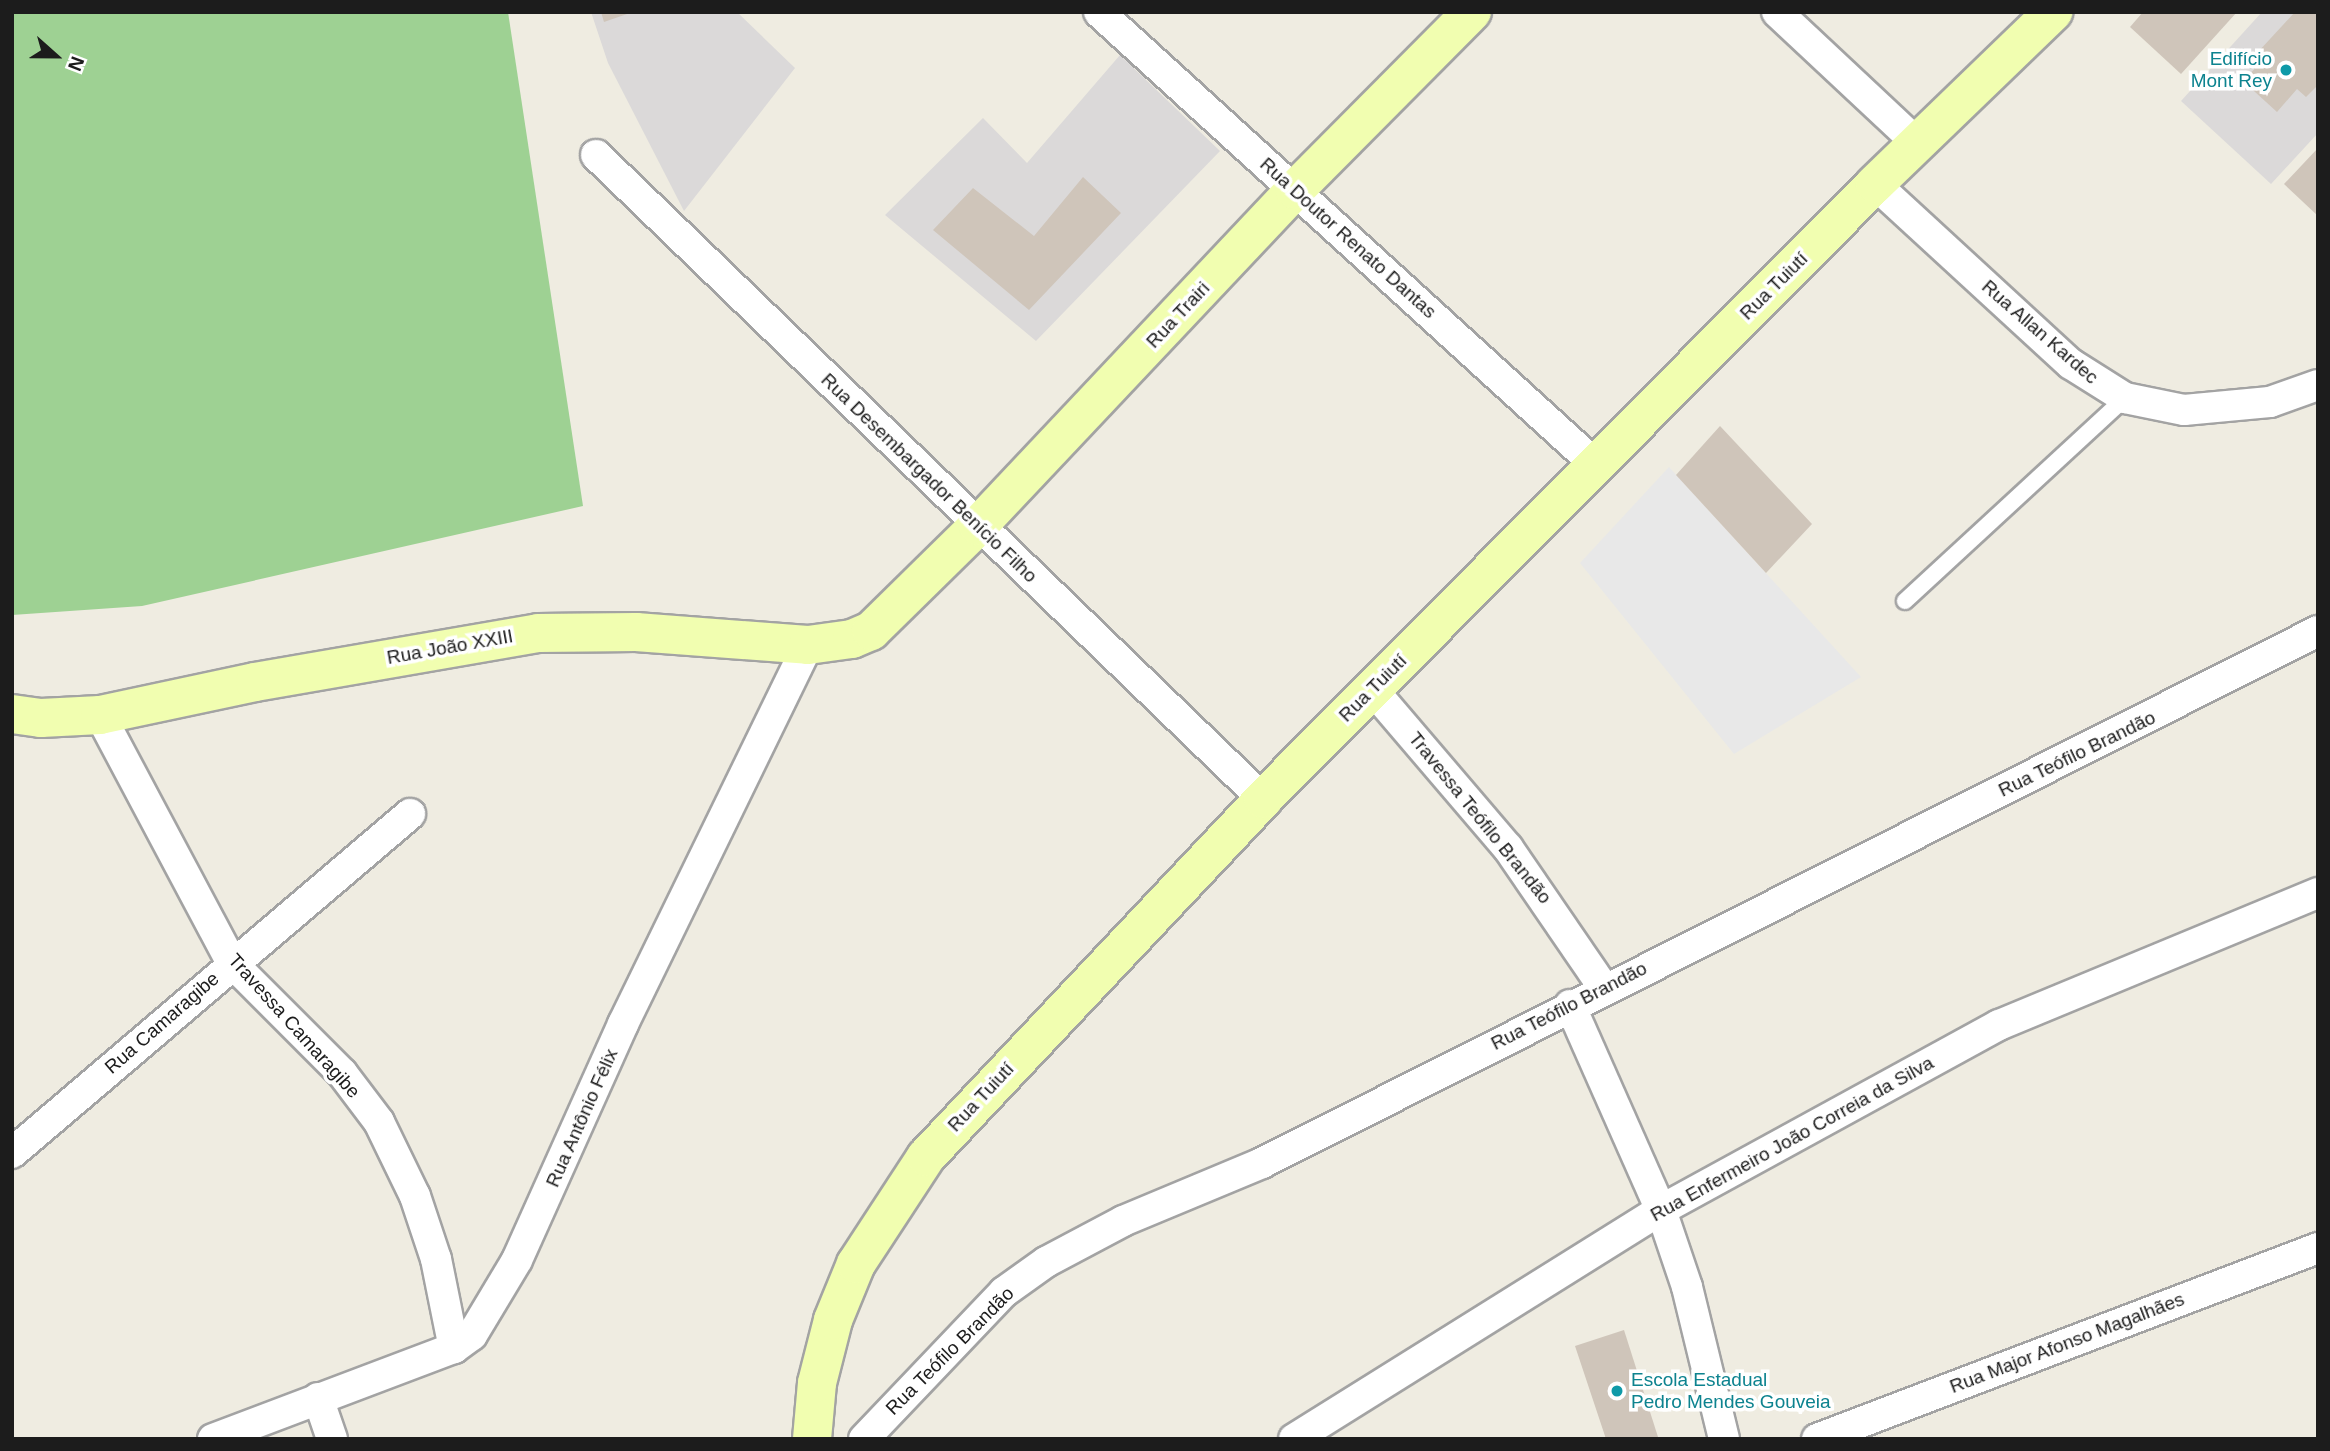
<!DOCTYPE html>
<meta charset="utf-8">
<style>
body{margin:0}
#map{position:relative;width:2330px;height:1451px;overflow:hidden;background:#efece1;font-family:Arial,sans-serif}
div>[style]{position:absolute}
.residential>*{inset:0;background:#dbd9d9}
.forest>*{inset:0;background:#9ed193}
.parking>*{inset:0;background:#e8e8e8}
.building>*{inset:0;background:#cfc5ba}
.roads{filter:drop-shadow(2px 0 #a3a3a3) drop-shadow(-2px 0 #a3a3a3) drop-shadow(0 2px #a3a3a3) drop-shadow(0 -2px #a3a3a3)}
.lane>*{height:16px;margin:-8px;padding:0 8px;transform-origin:8px;border-radius:8px;background:#fff}
.street>*{height:30px;margin:-15px;padding:0 15px;transform-origin:15px;border-radius:15px;background:#fff}
.secondary>*{height:38px;margin:-19px;padding:0 19px;transform-origin:19px;border-radius:19px;background:#f1feb0}
.dots>*{width:19px;height:19px;translate:-50% -50%;box-sizing:border-box;border:4px solid #fff;border-radius:50%}
span{translate:-50% -50%;white-space:nowrap;text-align:center;line-height:1.15;-webkit-text-stroke:7px #fff;paint-order:stroke}
.culture-label{font-size:19px;color:#0d838f}
.right{translate:-100% -50%;text-align:right}
.left{translate:0 -50%;text-align:left}
.street-label{font-size:19px;color:#1c1c1c}
.frame{position:absolute;inset:0;border:14px solid #1c1c1c;pointer-events:none}
.north{position:absolute;left:21px;top:21px;width:70px;height:70px;-webkit-text-stroke:5px #fff;paint-order:stroke;rotate:111deg;font-size:19px;font-weight:700;line-height:28px;text-align:center;color:#1c1c1c}
.north::after{content:'';display:block;margin:auto;width:24px;height:32px;background:#1c1c1c;clip-path:polygon(50% 0,100% 100%,50% 72%,0 100%)}
</style>
<div id="map">
<div class="residential">
<div style="clip-path:polygon(591px 12px,737px 12px,795px 68px,684px 211px,608px 63px)"></div>
<div style="clip-path:polygon(2262px 12px,2318px 12px,2318px 133px,2271px 184px,2181px 101px)"></div>
<div style="clip-path:polygon(1120px 55px,1220px 151px,1036px 341px,885px 215px,983px 118px,1027px 163px)"></div>
</div>
<div class="forest">
<div style="clip-path:polygon(12px 12px,508px 12px,583px 506px,142px 606px,12px 615px)"></div>
</div>
<div class="parking">
<div style="clip-path:polygon(1669px 467px,1861px 677px,1734px 754px,1580px 563px)"></div>
</div>
<div class="building">
<div style="clip-path:polygon(601px 12px,630px 12px,630px 13px,604px 22px)"></div>
<div style="clip-path:polygon(2143px 12px,2237px 12px,2181px 74px,2130px 27px)"></div>
<div style="clip-path:polygon(2295px 12px,2318px 12px,2318px 85px,2306px 97px,2297px 89px,2277px 112px,2243px 81px,2265px 58px,2258px 52px)"></div>
<div style="clip-path:polygon(2318px 148px,2318px 216px,2284px 184px)"></div>
<div style="clip-path:polygon(1083px 177px,1121px 213px,1029px 310px,933px 230px,973px 188px,1034px 236px)"></div>
<div style="clip-path:polygon(1720px 426px,1812px 524px,1766px 573px,1676px 475px)"></div>
<div style="clip-path:polygon(1624px 1330px,1658px 1437px,1654px 1439px,1606px 1439px,1575px 1346px)"></div>
</div>
<div class="roads">
<div class="lane">
<div style="left:1905px;top:601px;width:299px;rotate:-42.7deg"></div>
</div>
<div class="street">
<div style="left:1099px;top:12px;width:672px;rotate:42.35deg"></div>
<div style="left:1777px;top:12px;width:193px;rotate:43.1deg"></div>
<div style="left:596px;top:155px;width:927px;rotate:43.99deg"></div>
<div style="left:1875px;top:184px;width:266px;rotate:42.6deg"></div>
<div style="left:2071px;top:364px;width:64px;rotate:32.2deg"></div>
<div style="left:2125px;top:398px;width:60px;rotate:11.5deg"></div>
<div style="left:2184px;top:410px;width:86px;rotate:-5.3deg"></div>
<div style="left:2270px;top:402px;width:51px;rotate:-19.5deg"></div>
<div style="left:1372px;top:689px;width:209px;rotate:49.5deg"></div>
<div style="left:1508px;top:848px;width:170px;rotate:55.6deg"></div>
<div style="left:100px;top:715px;width:281px;rotate:62deg"></div>
<div style="left:232px;top:963px;width:156px;rotate:45deg"></div>
<div style="left:342px;top:1073px;width:61px;rotate:52.9deg"></div>
<div style="left:379px;top:1122px;width:82px;rotate:64.1deg"></div>
<div style="left:415px;top:1196px;width:66px;rotate:71.6deg"></div>
<div style="left:436px;top:1259px;width:91px;rotate:78.6deg"></div>
<div style="left:1570px;top:1005px;width:224px;rotate:66.1deg"></div>
<div style="left:1661px;top:1210px;width:81px;rotate:71.3deg"></div>
<div style="left:1687px;top:1287px;width:156px;rotate:76.3deg"></div>
<div style="left:12px;top:1153px;width:523px;rotate:-40.42deg"></div>
<div style="left:318px;top:1398px;width:43px;rotate:71.1deg"></div>
<div style="left:213px;top:1439px;width:258px;rotate:-20.7deg"></div>
<div style="left:454px;top:1348px;width:22px;rotate:-36deg"></div>
<div style="left:472px;top:1335px;width:87px;rotate:-59deg"></div>
<div style="left:517px;top:1260px;width:259px;rotate:-65.8deg"></div>
<div style="left:623px;top:1024px;width:422px;rotate:-64deg"></div>
<div style="left:864px;top:1439px;width:203px;rotate:-46.4deg"></div>
<div style="left:1004px;top:1292px;width:52px;rotate:-35.5deg"></div>
<div style="left:1046px;top:1262px;width:87px;rotate:-28deg"></div>
<div style="left:1123px;top:1221px;width:151px;rotate:-22.6deg"></div>
<div style="left:1262px;top:1163px;width:1182px;rotate:-26.74deg"></div>
<div style="left:1294px;top:1439px;width:433px;rotate:-32deg"></div>
<div style="left:1661px;top:1210px;width:385px;rotate:-28.7deg"></div>
<div style="left:1999px;top:1025px;width:345px;rotate:-22.5deg"></div>
<div style="left:1817px;top:1439px;width:536px;rotate:-20.87deg"></div>
</div>
<div class="secondary">
<div style="left:12px;top:714px;width:29px;rotate:8deg"></div>
<div style="left:41px;top:718px;width:59px;rotate:-2.9deg"></div>
<div style="left:100px;top:715px;width:158px;rotate:-12deg"></div>
<div style="left:255px;top:682px;width:287px;rotate:-9.8deg"></div>
<div style="left:538px;top:633px;width:98px;rotate:-0.6deg"></div>
<div style="left:636px;top:632px;width:172px;rotate:4.3deg"></div>
<div style="left:808px;top:645px;width:44px;rotate:-7.8deg"></div>
<div style="left:852px;top:639px;width:21px;rotate:-23deg"></div>
<div style="left:871px;top:631px;width:150px;rotate:-44.5deg"></div>
<div style="left:978px;top:526px;width:462px;rotate:-46.7deg"></div>
<div style="left:1295px;top:190px;width:251px;rotate:-45.2deg"></div>
<div style="left:812px;top:1439px;width:56px;rotate:-84.9deg"></div>
<div style="left:817px;top:1383px;width:65px;rotate:-75.7deg"></div>
<div style="left:833px;top:1320px;width:61px;rotate:-67.7deg"></div>
<div style="left:856px;top:1264px;width:128px;rotate:-56.8deg"></div>
<div style="left:926px;top:1157px;width:492px;rotate:-46.7deg"></div>
<div style="left:1263px;top:799px;width:868px;rotate:-45.14deg"></div>
<div style="left:1875px;top:184px;width:248px;rotate:-44deg"></div>
</div>
</div>
<div class="dots">
<div style="left:2286px;top:70px;background:#0f9aa8"></div>
<div style="left:1617px;top:1391px;background:#0f9aa8"></div>
</div>
<div class="culture-label">
<span class="right" style="left:2272px;top:70px">Edifício<br>Mont Rey</span>
<span class="left" style="left:1631px;top:1391px">Escola Estadual<br>Pedro Mendes Gouveia</span>
</div>
<div class="street-label">
<span style="left:1348px;top:238px;rotate:42deg">Rua Doutor Renato Dantas</span>
<span style="left:1774px;top:286px;rotate:-45deg">Rua Tuiutí</span>
<span style="left:1178px;top:315px;rotate:-47deg">Rua Trairi</span>
<span style="left:2040px;top:332px;rotate:41deg">Rua Allan Kardec</span>
<span style="left:929px;top:478px;rotate:44deg">Rua Desembargador Benício Filho</span>
<span style="left:450px;top:647px;rotate:-10deg">Rua João XXIII</span>
<span style="left:1373px;top:688px;rotate:-45deg">Rua Tuiutí</span>
<span style="left:2077px;top:754px;rotate:-26deg">Rua Teófilo Brandão</span>
<span style="left:1480px;top:818px;rotate:51deg">Travessa Teófilo Brandão</span>
<span style="left:1569px;top:1006px;rotate:-27deg">Rua Teófilo Brandão</span>
<span style="left:162px;top:1023px;rotate:-41deg">Rua Camaragibe</span>
<span style="left:294px;top:1026px;rotate:48deg">Travessa Camaragibe</span>
<span style="left:981px;top:1097px;rotate:-47deg">Rua Tuiutí</span>
<span style="left:582px;top:1118px;rotate:-66deg">Rua Antônio Félix</span>
<span style="left:1792px;top:1139px;rotate:-29deg">Rua Enfermeiro João Correia da Silva</span>
<span style="left:2067px;top:1343px;rotate:-21deg">Rua Major Afonso Magalhães</span>
<span style="left:950px;top:1351px;rotate:-45deg">Rua Teófilo Brandão</span>
</div>
<div class="frame"></div>
<div class="north">N</div>
</div>
